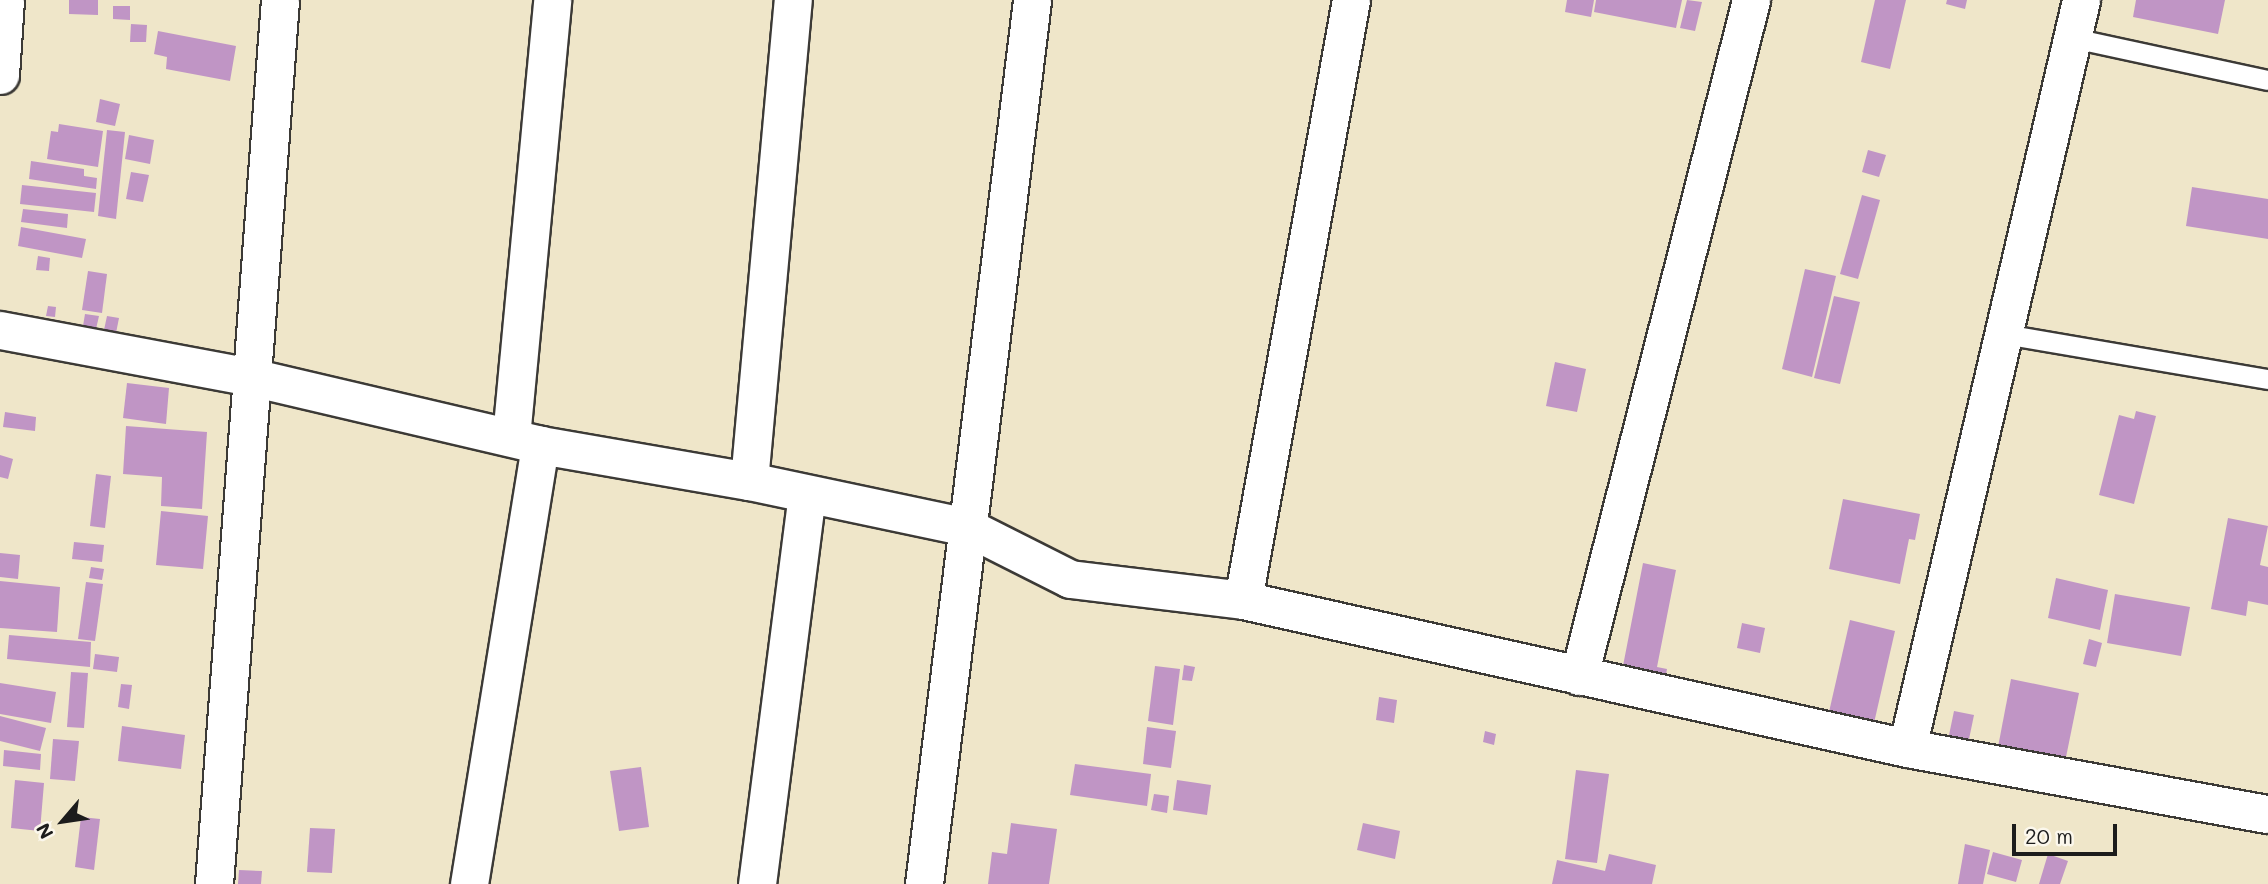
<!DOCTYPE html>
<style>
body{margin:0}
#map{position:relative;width:2268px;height:884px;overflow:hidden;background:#efe6c9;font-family:Mali,sans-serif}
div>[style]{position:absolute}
.building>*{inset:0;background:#c095c5}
.roads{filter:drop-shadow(2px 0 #3c3a36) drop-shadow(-2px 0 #3c3a36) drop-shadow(0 2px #3c3a36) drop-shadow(0 -2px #3c3a36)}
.lane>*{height:19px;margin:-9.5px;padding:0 9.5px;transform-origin:9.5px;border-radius:9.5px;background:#fff}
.street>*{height:37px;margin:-18.5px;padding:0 18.5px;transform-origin:18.5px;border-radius:18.5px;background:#fff}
span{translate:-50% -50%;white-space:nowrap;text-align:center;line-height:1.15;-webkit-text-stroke:7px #fbf7ec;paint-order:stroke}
.north{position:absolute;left:28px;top:786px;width:70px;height:70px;-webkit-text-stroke:5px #fbf7ec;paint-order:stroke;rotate:241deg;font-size:19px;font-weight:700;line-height:28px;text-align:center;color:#1c1c1c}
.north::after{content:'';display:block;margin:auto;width:24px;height:32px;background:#1c1c1c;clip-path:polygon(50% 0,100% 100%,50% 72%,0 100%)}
.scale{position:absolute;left:2012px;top:824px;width:105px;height:32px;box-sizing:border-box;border:4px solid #1c1c1c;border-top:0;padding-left:9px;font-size:21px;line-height:24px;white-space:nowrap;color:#1c1c1c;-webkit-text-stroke:5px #fbf7ec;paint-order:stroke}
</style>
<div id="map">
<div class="building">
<div style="clip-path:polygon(69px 0,98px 0,98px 15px,69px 14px)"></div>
<div style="clip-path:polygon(1567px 0,1594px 0,1591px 17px,1565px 12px)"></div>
<div style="clip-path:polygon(1596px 0,1682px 0,1676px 28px,1594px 12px)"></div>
<div style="clip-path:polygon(1687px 0,1702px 2px,1695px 31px,1680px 28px)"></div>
<div style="clip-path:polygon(1875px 0,1906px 0,1890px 69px,1861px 62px)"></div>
<div style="clip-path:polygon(1947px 0,1967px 0,1965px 9px,1946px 4px)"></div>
<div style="clip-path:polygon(2136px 0,2225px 0,2218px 34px,2133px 17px)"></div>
<div style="clip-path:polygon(113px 6px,130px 6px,130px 20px,113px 19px)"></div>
<div style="clip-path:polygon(131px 24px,147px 25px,146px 42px,130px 42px)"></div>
<div style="clip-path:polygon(158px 31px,236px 46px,230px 81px,166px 69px,167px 57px,154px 54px)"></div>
<div style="clip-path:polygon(100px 99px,120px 104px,115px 126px,96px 122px)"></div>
<div style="clip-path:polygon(59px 124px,103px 131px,98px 167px,47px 159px,51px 131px,58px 132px)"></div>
<div style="clip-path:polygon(107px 130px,125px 132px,116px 219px,98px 216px)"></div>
<div style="clip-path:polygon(129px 135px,154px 140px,150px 164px,125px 159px)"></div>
<div style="clip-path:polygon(1868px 150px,1886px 155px,1879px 177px,1862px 172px)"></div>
<div style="clip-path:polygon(31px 161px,84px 169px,84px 176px,97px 178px,96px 189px,29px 179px)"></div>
<div style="clip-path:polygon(131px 172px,149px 175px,143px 202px,126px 199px)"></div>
<div style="clip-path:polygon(22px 185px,96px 193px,94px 212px,20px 204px)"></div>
<div style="clip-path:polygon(2192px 187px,2268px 199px,2268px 239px,2186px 226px)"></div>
<div style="clip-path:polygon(1862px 195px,1880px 200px,1858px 279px,1840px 274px)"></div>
<div style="clip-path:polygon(23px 209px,68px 214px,67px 228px,21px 222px)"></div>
<div style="clip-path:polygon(21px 227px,86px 239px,82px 258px,18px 246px)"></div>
<div style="clip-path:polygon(38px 256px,50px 258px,49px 271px,36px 270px)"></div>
<div style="clip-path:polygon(1805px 269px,1836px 276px,1812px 377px,1782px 369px)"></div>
<div style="clip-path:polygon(88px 271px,107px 274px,102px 313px,82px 310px)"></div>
<div style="clip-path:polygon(1834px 296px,1860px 302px,1840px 384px,1814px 378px)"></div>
<div style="clip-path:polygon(48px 306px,56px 307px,55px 317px,46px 316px)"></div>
<div style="clip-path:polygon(85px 314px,99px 316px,96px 329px,83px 326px)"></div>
<div style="clip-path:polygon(107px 316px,119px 318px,116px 333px,104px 330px)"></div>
<div style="clip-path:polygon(1555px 362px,1586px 369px,1577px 412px,1546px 406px)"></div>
<div style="clip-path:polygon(127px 383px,169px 388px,166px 424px,123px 418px)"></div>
<div style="clip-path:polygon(2136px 411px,2156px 416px,2134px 504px,2099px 495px,2119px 415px,2134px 419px)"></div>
<div style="clip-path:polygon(5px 412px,36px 417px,35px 431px,3px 427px)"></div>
<div style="clip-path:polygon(126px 426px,207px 432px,202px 509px,161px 506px,162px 477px,123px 474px)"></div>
<div style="clip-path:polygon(0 455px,13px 459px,8px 479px,0 477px)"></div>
<div style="clip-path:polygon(96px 474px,111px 476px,105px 528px,90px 526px)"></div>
<div style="clip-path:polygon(1843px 499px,1920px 514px,1915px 540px,1909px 539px,1900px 584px,1829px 569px)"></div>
<div style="clip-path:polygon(161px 511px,208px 516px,203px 569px,156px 565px)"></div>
<div style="clip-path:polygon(2228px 518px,2268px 526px,2260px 565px,2268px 567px,2268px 605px,2248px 601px,2246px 616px,2211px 609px)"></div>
<div style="clip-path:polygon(74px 542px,104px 545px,102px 562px,72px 559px)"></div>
<div style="clip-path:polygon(0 553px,20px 555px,18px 579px,0 577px)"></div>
<div style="clip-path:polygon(1643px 563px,1676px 570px,1657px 667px,1667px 669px,1665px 680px,1622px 671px)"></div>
<div style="clip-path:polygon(91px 567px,104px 569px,102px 580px,89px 578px)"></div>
<div style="clip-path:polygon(2056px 578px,2108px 590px,2100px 630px,2048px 618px)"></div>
<div style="clip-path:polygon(0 581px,60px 587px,57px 632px,0 628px)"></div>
<div style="clip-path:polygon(86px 582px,103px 584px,95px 641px,78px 639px)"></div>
<div style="clip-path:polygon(2115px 594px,2190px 607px,2181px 656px,2107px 643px)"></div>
<div style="clip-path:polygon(1850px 620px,1895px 631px,1874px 723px,1829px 712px)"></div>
<div style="clip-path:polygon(1742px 623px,1765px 628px,1760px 653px,1737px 648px)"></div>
<div style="clip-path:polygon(9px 635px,91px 642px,90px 667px,7px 659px)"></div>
<div style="clip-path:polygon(2089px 639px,2102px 643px,2096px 667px,2083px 664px)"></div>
<div style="clip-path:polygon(95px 654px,119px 657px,117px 672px,93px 669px)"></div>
<div style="clip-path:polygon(1184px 665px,1195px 667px,1192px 681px,1182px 680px)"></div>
<div style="clip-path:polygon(1155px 666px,1180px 669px,1173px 725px,1148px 721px)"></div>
<div style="clip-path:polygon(71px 672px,88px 673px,84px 728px,67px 727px)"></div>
<div style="clip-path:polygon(2011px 679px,2079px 693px,2063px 772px,1998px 747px)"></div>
<div style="clip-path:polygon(0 683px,56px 692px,51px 723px,0 714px)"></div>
<div style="clip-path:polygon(121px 684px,132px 685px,129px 709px,118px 707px)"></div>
<div style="clip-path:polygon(1379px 697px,1397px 700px,1394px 723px,1376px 720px)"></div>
<div style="clip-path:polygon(1954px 711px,1974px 715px,1968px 744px,1948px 740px)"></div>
<div style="clip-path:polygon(0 716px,46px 728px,40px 751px,0 741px)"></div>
<div style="clip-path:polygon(122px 726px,185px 735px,181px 769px,118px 761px)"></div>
<div style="clip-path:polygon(1147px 727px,1176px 731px,1171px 768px,1143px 764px)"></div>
<div style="clip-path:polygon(1485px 731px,1496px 734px,1494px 745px,1483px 742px)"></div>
<div style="clip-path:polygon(53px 739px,79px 741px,75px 781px,50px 779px)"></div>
<div style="clip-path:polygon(4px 750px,41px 754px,40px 770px,3px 766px)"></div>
<div style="clip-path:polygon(1075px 764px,1151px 774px,1147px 806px,1070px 795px)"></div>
<div style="clip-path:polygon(641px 767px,649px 827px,619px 831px,610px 771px)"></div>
<div style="clip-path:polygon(1576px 770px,1609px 774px,1597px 863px,1565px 859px)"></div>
<div style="clip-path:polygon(15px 780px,44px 783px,40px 831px,11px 828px)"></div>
<div style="clip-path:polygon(1177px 780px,1211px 785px,1207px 815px,1173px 810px)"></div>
<div style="clip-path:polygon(1154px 794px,1169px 796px,1167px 813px,1151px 810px)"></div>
<div style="clip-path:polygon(81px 817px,100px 819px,94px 870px,75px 867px)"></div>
<div style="clip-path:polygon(1011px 823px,1057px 829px,1049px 884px,988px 884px,992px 852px,1007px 854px)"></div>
<div style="clip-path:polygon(1363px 823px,1400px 831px,1395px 859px,1357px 850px)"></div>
<div style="clip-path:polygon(310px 828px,335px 829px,332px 873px,307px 872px)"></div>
<div style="clip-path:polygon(1965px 844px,1990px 850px,1983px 884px,1958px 884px)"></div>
<div style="clip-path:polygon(1993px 852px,2022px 860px,2016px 882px,1987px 874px)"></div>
<div style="clip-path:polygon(1609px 854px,1656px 865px,1652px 884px,1552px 884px,1557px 860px,1605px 871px)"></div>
<div style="clip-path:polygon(2048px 854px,2068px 861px,2060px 884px,2039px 884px)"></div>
<div style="clip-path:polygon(239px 870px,262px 871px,261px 884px,238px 884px)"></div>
</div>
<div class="roads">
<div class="lane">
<div style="left:2073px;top:38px;width:199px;rotate:12.2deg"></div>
<div style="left:2004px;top:334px;width:268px;rotate:9.7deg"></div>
</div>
<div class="street">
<div style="left:0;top:75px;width:75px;rotate:-86.2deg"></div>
<div style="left:0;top:330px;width:255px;rotate:10.6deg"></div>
<div style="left:251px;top:377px;width:297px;rotate:13.2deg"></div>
<div style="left:540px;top:445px;width:212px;rotate:9.8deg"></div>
<div style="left:749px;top:481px;width:223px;rotate:11.9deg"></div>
<div style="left:967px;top:527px;width:115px;rotate:26.8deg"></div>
<div style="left:1070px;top:579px;width:174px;rotate:6.9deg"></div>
<div style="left:1243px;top:600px;width:680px;rotate:12.57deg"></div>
<div style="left:1907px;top:748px;width:367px;rotate:10.4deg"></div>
<div style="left:511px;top:437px;width:439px;rotate:-84.6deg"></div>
<div style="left:749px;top:481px;width:483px;rotate:-84.8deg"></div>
<div style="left:1243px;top:600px;width:610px;rotate:-79.8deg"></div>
<div style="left:1579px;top:676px;width:698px;rotate:-75.72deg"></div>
<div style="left:1907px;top:748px;width:768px;rotate:-76.9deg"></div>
<div style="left:214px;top:884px;width:886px;rotate:-85.73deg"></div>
<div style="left:469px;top:884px;width:445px;rotate:-80.8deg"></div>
<div style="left:757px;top:884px;width:392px;rotate:-82.7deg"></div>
<div style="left:924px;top:884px;width:891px;rotate:-83.03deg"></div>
</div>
</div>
<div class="north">N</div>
<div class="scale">20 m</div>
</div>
